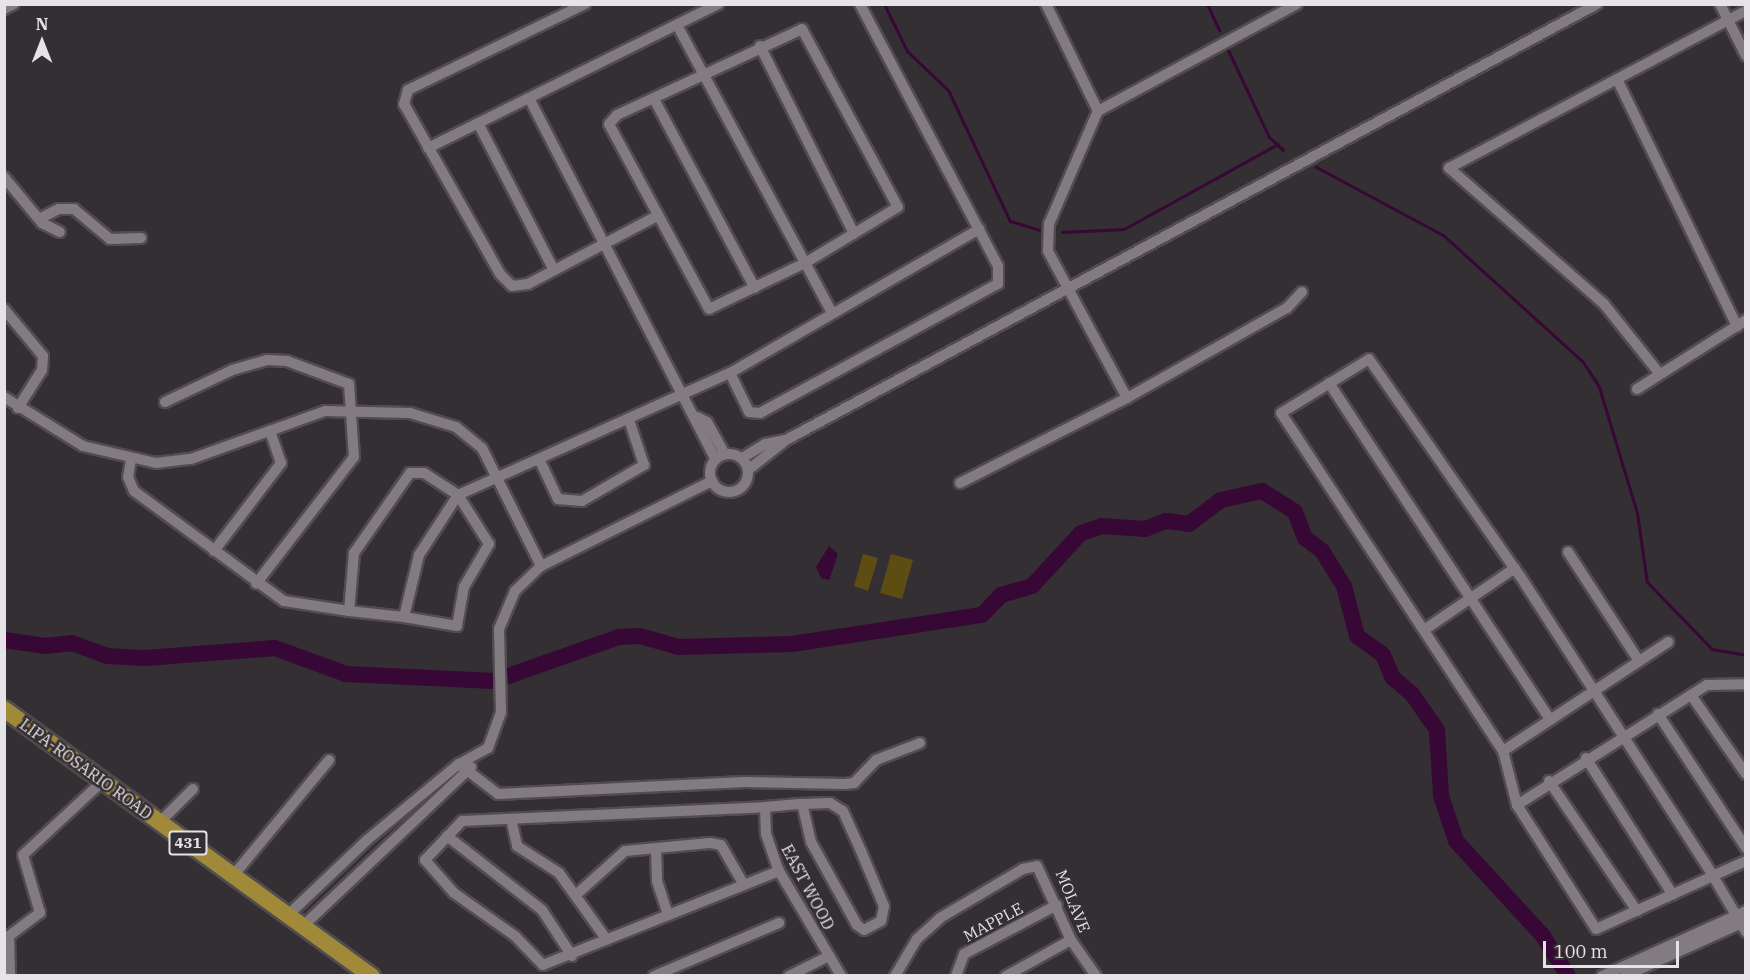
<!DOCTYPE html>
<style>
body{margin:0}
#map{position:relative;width:1750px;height:980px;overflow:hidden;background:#342f33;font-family:"IBM Plex Serif",serif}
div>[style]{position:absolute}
.green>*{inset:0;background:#5d4d13}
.water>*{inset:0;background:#370735}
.stream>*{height:3px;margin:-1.5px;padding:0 1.5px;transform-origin:1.5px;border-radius:1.5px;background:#370735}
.river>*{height:16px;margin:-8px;padding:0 8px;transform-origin:8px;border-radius:8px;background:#370735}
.roads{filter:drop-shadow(2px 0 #514c50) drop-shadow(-2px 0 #514c50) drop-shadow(0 2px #514c50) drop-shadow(0 -2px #514c50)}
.minor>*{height:10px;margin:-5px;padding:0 5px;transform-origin:5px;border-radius:5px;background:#827c81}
.minor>.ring{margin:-5px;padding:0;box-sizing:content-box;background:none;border:10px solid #827c81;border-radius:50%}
.primary>*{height:16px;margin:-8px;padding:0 8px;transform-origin:8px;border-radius:8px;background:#a08a39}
span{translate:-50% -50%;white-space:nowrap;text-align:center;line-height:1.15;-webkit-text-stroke:5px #342f33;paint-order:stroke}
.shield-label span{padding:2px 4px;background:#342f33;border:2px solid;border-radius:4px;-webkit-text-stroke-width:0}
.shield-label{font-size:15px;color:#e6e3e6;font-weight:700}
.street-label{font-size:16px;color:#e6e3e6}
.frame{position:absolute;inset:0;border:6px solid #e6e3e6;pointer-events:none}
.north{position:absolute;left:12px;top:12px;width:60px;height:60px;-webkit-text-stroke:4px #342f33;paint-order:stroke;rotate:0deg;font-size:16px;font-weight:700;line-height:24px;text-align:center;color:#e6e3e6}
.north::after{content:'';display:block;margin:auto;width:21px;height:27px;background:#e6e3e6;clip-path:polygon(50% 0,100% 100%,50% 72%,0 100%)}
.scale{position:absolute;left:1543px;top:941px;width:136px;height:27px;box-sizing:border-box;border:3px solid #e6e3e6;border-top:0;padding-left:8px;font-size:18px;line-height:21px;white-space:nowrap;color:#e6e3e6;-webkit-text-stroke:4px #342f33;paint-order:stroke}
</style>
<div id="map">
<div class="green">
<div style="clip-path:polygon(863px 554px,878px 558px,868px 591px,854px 586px)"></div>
<div style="clip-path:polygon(891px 554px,913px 560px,902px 599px,880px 593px)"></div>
</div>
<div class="water">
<div style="clip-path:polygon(829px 546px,838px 554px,829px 580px,821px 578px,816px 567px)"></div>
</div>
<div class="stream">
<div style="left:884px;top:4px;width:52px;rotate:63.9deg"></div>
<div style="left:907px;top:51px;width:57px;rotate:43.6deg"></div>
<div style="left:948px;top:90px;width:145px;rotate:64.7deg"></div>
<div style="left:1010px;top:221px;width:30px;rotate:17deg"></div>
<div style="left:1207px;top:4px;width:29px;rotate:65deg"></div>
<div style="left:1228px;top:50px;width:96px;rotate:64.8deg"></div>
<div style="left:1269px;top:137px;width:19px;rotate:43deg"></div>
<div style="left:1316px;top:167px;width:144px;rotate:28.2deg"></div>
<div style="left:1443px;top:235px;width:189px;rotate:42.2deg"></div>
<div style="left:1583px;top:362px;width:30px;rotate:57deg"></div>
<div style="left:1599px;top:387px;width:132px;rotate:73.2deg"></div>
<div style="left:1637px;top:513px;width:70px;rotate:81.8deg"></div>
<div style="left:1647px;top:582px;width:93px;rotate:45.9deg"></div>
<div style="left:1712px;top:649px;width:35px;rotate:10deg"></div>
<div style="left:1062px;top:232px;width:62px;rotate:-2.8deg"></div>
<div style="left:1124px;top:229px;width:176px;rotate:-28.9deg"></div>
</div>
<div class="river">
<div style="left:4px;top:640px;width:41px;rotate:8.3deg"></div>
<div style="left:45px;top:646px;width:27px;rotate:-6deg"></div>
<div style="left:72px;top:643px;width:37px;rotate:20deg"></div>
<div style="left:107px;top:656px;width:38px;rotate:3deg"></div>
<div style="left:145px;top:658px;width:130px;rotate:-4.4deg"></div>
<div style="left:275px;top:648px;width:76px;rotate:20.1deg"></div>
<div style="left:346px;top:674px;width:148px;rotate:2.7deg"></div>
<div style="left:494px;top:681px;width:133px;rotate:-19.4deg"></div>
<div style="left:619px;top:637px;width:21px;rotate:-3deg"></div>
<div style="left:640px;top:636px;width:41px;rotate:15.8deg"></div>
<div style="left:679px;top:647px;width:113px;rotate:-1.5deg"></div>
<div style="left:792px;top:644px;width:192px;rotate:-8.7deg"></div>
<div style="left:982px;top:615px;width:28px;rotate:-46deg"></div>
<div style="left:1001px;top:595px;width:32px;rotate:-16deg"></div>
<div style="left:1032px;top:586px;width:72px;rotate:-47.2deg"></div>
<div style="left:1081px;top:533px;width:22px;rotate:-18deg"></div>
<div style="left:1102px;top:526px;width:43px;rotate:4deg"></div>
<div style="left:1145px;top:529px;width:22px;rotate:-21deg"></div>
<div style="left:1166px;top:521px;width:23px;rotate:7deg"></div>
<div style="left:1189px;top:524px;width:40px;rotate:-37deg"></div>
<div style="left:1221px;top:500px;width:42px;rotate:-12.4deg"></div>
<div style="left:1262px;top:491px;width:39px;rotate:32deg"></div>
<div style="left:1295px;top:512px;width:28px;rotate:69deg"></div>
<div style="left:1305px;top:538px;width:21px;rotate:37deg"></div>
<div style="left:1322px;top:551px;width:41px;rotate:57.8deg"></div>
<div style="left:1344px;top:586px;width:52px;rotate:75.4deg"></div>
<div style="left:1357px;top:636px;width:32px;rotate:36deg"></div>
<div style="left:1383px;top:655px;width:25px;rotate:67deg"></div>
<div style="left:1393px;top:678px;width:25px;rotate:40deg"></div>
<div style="left:1412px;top:694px;width:44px;rotate:55.2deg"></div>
<div style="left:1437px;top:730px;width:66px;rotate:86.5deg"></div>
<div style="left:1441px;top:796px;width:47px;rotate:71.6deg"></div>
<div style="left:1456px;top:841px;width:129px;rotate:47.5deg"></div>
<div style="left:1543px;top:936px;width:47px;rotate:58deg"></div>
</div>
<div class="roads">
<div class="minor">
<div style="left:585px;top:4px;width:197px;rotate:154.1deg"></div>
<div style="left:408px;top:90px;width:15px;rotate:106deg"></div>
<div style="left:404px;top:104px;width:195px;rotate:60.5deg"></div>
<div style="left:500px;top:274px;width:17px;rotate:45deg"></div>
<div style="left:512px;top:286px;width:16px;rotate:-7deg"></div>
<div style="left:528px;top:284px;width:144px;rotate:-27.8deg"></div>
<div style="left:1046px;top:4px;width:119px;rotate:64.1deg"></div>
<div style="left:1720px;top:4px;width:58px;rotate:63.4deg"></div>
<div style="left:4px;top:9px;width:11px;rotate:-27deg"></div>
<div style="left:677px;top:25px;width:327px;rotate:61.7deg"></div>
<div style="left:802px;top:29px;width:202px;rotate:61.7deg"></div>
<div style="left:898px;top:207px;width:109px;rotate:148.9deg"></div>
<div style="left:805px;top:263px;width:106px;rotate:154.4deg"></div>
<div style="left:709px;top:309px;width:210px;rotate:-118.4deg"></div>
<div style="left:609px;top:124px;width:12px;rotate:-48deg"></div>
<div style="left:617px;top:115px;width:204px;rotate:-24.9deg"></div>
<div style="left:760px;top:46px;width:210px;rotate:63.4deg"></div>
<div style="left:1617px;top:79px;width:275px;rotate:64.1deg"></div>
<div style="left:529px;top:98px;width:406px;rotate:62.7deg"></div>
<div style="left:654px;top:99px;width:214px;rotate:61.9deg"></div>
<div style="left:478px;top:123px;width:163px;rotate:62.7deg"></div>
<div style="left:428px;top:148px;width:324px;rotate:-26.4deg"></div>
<div style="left:4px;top:177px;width:60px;rotate:50.4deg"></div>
<div style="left:42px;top:223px;width:20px;rotate:27deg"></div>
<div style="left:39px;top:219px;width:22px;rotate:-27deg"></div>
<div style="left:59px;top:209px;width:15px"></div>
<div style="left:74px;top:209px;width:47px;rotate:39.8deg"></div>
<div style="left:110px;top:239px;width:31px;rotate:-2deg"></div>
<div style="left:4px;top:309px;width:61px;rotate:50.3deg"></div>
<div style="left:43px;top:356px;width:14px;rotate:94deg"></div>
<div style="left:42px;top:370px;width:45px;rotate:122.3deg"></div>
<div style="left:730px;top:373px;width:43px;rotate:64deg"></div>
<div style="left:749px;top:412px;width:11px;rotate:5deg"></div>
<div style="left:760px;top:413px;width:271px;rotate:-28.5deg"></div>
<div style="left:998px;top:284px;width:18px;rotate:-90deg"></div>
<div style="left:998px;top:266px;width:296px;rotate:-117.8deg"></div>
<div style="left:1659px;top:373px;width:88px;rotate:-128.6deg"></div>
<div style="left:1604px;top:304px;width:206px;rotate:-138.7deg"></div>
<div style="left:1449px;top:168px;width:336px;rotate:-27.9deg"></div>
<div style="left:1329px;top:383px;width:403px;rotate:56.7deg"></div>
<div style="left:1637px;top:389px;width:129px;rotate:-32.3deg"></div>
<div style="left:4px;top:397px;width:93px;rotate:31.8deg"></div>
<div style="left:83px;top:446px;width:75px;rotate:13.1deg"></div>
<div style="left:156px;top:463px;width:35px;rotate:-7deg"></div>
<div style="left:191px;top:459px;width:142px;rotate:-19.7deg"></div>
<div style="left:325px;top:411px;width:85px;rotate:1.3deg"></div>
<div style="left:410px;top:413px;width:48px;rotate:16.9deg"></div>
<div style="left:456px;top:427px;width:33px;rotate:39deg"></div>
<div style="left:482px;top:448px;width:132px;rotate:63.4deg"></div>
<div style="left:1127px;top:398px;width:167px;rotate:-118.3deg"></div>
<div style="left:1048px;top:251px;width:27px;rotate:-88deg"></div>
<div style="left:1049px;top:224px;width:123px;rotate:-66.6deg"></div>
<div style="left:1098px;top:111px;width:226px;rotate:-28.3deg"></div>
<div style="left:165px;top:402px;width:74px;rotate:-25.5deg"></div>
<div style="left:232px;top:370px;width:36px;rotate:-16deg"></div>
<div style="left:267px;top:360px;width:20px;rotate:3deg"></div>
<div style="left:287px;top:361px;width:66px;rotate:20.4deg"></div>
<div style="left:349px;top:384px;width:73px;rotate:86.1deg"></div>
<div style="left:354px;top:457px;width:160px;rotate:127.7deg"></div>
<div style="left:697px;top:417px;width:11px;rotate:27deg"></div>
<div style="left:707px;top:422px;width:37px;rotate:61deg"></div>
<div class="ring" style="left:710px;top:454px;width:28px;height:28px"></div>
<div style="left:742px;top:458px;width:27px;rotate:-31deg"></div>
<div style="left:765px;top:444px;width:21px;rotate:-11deg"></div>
<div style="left:786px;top:440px;width:921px;rotate:-28.26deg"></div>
<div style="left:131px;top:459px;width:18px;rotate:99deg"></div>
<div style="left:128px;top:477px;width:15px;rotate:67deg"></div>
<div style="left:134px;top:491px;width:186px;rotate:36.3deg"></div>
<div style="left:284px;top:601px;width:66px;rotate:8.7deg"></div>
<div style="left:349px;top:611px;width:55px;rotate:6.2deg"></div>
<div style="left:404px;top:617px;width:54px;rotate:9.6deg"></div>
<div style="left:457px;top:626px;width:40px;rotate:-80deg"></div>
<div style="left:464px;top:587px;width:50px;rotate:-59.8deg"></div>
<div style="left:489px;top:544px;width:58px;rotate:-122.3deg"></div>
<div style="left:458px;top:495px;width:40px;rotate:-147.1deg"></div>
<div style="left:424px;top:473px;width:14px;rotate:180deg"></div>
<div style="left:410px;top:473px;width:98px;rotate:125deg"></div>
<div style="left:354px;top:553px;width:58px;rotate:94.9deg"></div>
<div style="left:540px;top:461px;width:42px;rotate:64.7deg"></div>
<div style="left:558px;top:499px;width:24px;rotate:5deg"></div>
<div style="left:582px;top:501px;width:72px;rotate:-30.1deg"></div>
<div style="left:644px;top:465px;width:47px;rotate:-108.4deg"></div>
<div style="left:748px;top:470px;width:48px;rotate:-38.3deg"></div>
<div style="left:960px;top:483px;width:187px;rotate:-27deg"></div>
<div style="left:1127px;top:398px;width:184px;rotate:-29.4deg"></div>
<div style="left:1287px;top:308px;width:22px;rotate:-47deg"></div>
<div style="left:214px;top:551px;width:111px;rotate:-52.7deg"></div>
<div style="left:281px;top:463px;width:34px;rotate:-109deg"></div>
<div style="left:1568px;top:552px;width:130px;rotate:56.9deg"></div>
<div style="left:404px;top:617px;width:64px;rotate:-76.4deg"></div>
<div style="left:419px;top:555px;width:72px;rotate:-57deg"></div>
<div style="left:458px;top:495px;width:298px;rotate:-24.2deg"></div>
<div style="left:730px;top:373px;width:288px;rotate:-30deg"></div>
<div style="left:1424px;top:630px;width:110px;rotate:-34.3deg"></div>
<div style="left:1691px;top:695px;width:96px;rotate:55.2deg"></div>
<div style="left:1658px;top:714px;width:160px;rotate:56.7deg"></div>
<div style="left:1503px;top:751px;width:198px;rotate:-33.4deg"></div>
<div style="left:1586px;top:758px;width:162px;rotate:57.6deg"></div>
<div style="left:459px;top:764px;width:49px;rotate:37.6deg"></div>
<div style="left:498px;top:794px;width:247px;rotate:-2.8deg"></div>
<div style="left:745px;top:782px;width:100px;rotate:1.1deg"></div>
<div style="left:845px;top:784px;width:9px;rotate:-6deg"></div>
<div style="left:854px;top:783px;width:32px;rotate:-46deg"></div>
<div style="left:876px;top:760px;width:47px;rotate:-21.1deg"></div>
<div style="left:1549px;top:781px;width:157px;rotate:55.9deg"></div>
<div style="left:1517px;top:805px;width:225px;rotate:-32.3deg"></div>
<div style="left:1707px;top:685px;width:39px;rotate:-1deg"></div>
<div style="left:765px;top:807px;width:27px;rotate:88deg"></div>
<div style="left:766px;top:834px;width:39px;rotate:71deg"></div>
<div style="left:779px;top:871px;width:122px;rotate:59.4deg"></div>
<div style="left:511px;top:819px;width:28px;rotate:77deg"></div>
<div style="left:517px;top:846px;width:50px;rotate:32.7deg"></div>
<div style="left:559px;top:873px;width:82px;rotate:54.4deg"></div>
<div style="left:159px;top:823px;width:48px;rotate:-45deg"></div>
<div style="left:447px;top:836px;width:120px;rotate:37.9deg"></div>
<div style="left:542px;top:910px;width:55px;rotate:56.9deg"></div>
<div style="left:656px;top:850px;width:31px;rotate:88deg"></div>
<div style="left:657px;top:881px;width:36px;rotate:72deg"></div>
<div style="left:1746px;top:861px;width:36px;rotate:156deg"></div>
<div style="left:1713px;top:876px;width:128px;rotate:155.6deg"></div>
<div style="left:1596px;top:929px;width:147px;rotate:-122.5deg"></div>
<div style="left:1517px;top:805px;width:56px;rotate:-104.5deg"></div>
<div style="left:1503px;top:751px;width:404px;rotate:-123.3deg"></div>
<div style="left:1281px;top:413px;width:103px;rotate:-31.5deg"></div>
<div style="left:1369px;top:359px;width:264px;rotate:55.2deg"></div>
<div style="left:1520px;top:576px;width:357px;rotate:57.2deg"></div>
<div style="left:1713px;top:876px;width:65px;rotate:59.5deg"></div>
<div style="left:779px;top:871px;width:254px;rotate:158.3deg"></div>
<div style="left:543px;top:965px;width:40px;rotate:-134deg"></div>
<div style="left:515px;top:936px;width:75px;rotate:-144.8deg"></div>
<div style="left:454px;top:893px;width:44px;rotate:-131.3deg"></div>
<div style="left:425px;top:860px;width:54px;rotate:-46.5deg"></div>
<div style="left:462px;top:821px;width:303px;rotate:-2.6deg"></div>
<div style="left:765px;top:807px;width:37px;rotate:-5deg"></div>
<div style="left:802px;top:804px;width:28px;rotate:-2deg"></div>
<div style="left:830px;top:803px;width:15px;rotate:32deg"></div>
<div style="left:843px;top:811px;width:44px;rotate:65.8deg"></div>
<div style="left:861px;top:851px;width:60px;rotate:67.3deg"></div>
<div style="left:884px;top:906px;width:15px;rotate:101deg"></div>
<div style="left:881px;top:921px;width:19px;rotate:152deg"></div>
<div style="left:864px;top:930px;width:9px;rotate:-144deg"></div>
<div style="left:857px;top:925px;width:95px;rotate:-119deg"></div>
<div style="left:811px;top:842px;width:39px;rotate:-103deg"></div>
<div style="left:232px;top:877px;width:152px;rotate:-50.3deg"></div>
<div style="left:578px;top:893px;width:63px;rotate:-41.8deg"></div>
<div style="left:625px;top:851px;width:85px;rotate:-5.4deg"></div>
<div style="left:710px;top:843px;width:11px;rotate:10deg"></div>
<div style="left:721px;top:845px;width:46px;rotate:60.1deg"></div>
<div style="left:287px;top:916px;width:110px;rotate:-43.5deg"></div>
<div style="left:367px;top:840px;width:119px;rotate:-39.6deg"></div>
<div style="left:459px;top:764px;width:33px;rotate:-29deg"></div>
<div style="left:488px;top:748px;width:38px;rotate:-70deg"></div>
<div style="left:501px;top:712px;width:83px;rotate:-91.4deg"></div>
<div style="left:499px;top:629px;width:41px;rotate:-67.2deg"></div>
<div style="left:515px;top:591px;width:36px;rotate:-44deg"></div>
<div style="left:541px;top:566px;width:191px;rotate:-26.4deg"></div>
<div style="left:302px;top:927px;width:233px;rotate:-43.4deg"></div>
<div style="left:10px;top:976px;width:40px;rotate:-91.4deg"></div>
<div style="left:9px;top:936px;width:39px;rotate:-37deg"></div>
<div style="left:40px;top:913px;width:60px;rotate:-106.3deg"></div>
<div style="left:23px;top:855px;width:109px;rotate:-42.8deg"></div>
<div style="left:654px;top:976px;width:136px;rotate:-23deg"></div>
<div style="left:789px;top:976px;width:45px;rotate:-26.6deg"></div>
<div style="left:895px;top:976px;width:43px;rotate:-59.3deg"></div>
<div style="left:917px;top:939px;width:31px;rotate:-42deg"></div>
<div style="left:940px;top:918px;width:96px;rotate:-30.6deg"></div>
<div style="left:1023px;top:869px;width:14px;rotate:-12deg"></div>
<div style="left:1037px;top:866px;width:81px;rotate:65.3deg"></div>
<div style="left:1071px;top:940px;width:44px;rotate:55.2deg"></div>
<div style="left:956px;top:976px;width:23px;rotate:-70deg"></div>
<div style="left:964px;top:954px;width:105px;rotate:-27.8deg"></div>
<div style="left:1006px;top:976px;width:74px;rotate:-29deg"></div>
<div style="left:1602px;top:976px;width:158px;rotate:-24.3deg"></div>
<div style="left:1625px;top:976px;width:133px;rotate:-24.4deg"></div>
</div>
<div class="primary">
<div style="left:4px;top:709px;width:455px;rotate:36deg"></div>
</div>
</div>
<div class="shield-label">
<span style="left:188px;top:843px">431</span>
</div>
<div class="street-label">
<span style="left:86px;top:769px;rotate:36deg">LIPA-ROSARIO ROAD</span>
<span style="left:808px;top:887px;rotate:62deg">EAST WOOD</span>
<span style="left:1073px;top:901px;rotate:68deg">MOLAVE</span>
<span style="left:993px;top:922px;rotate:-28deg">MAPPLE</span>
</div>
<div class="frame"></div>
<div class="north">N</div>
<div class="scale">100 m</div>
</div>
